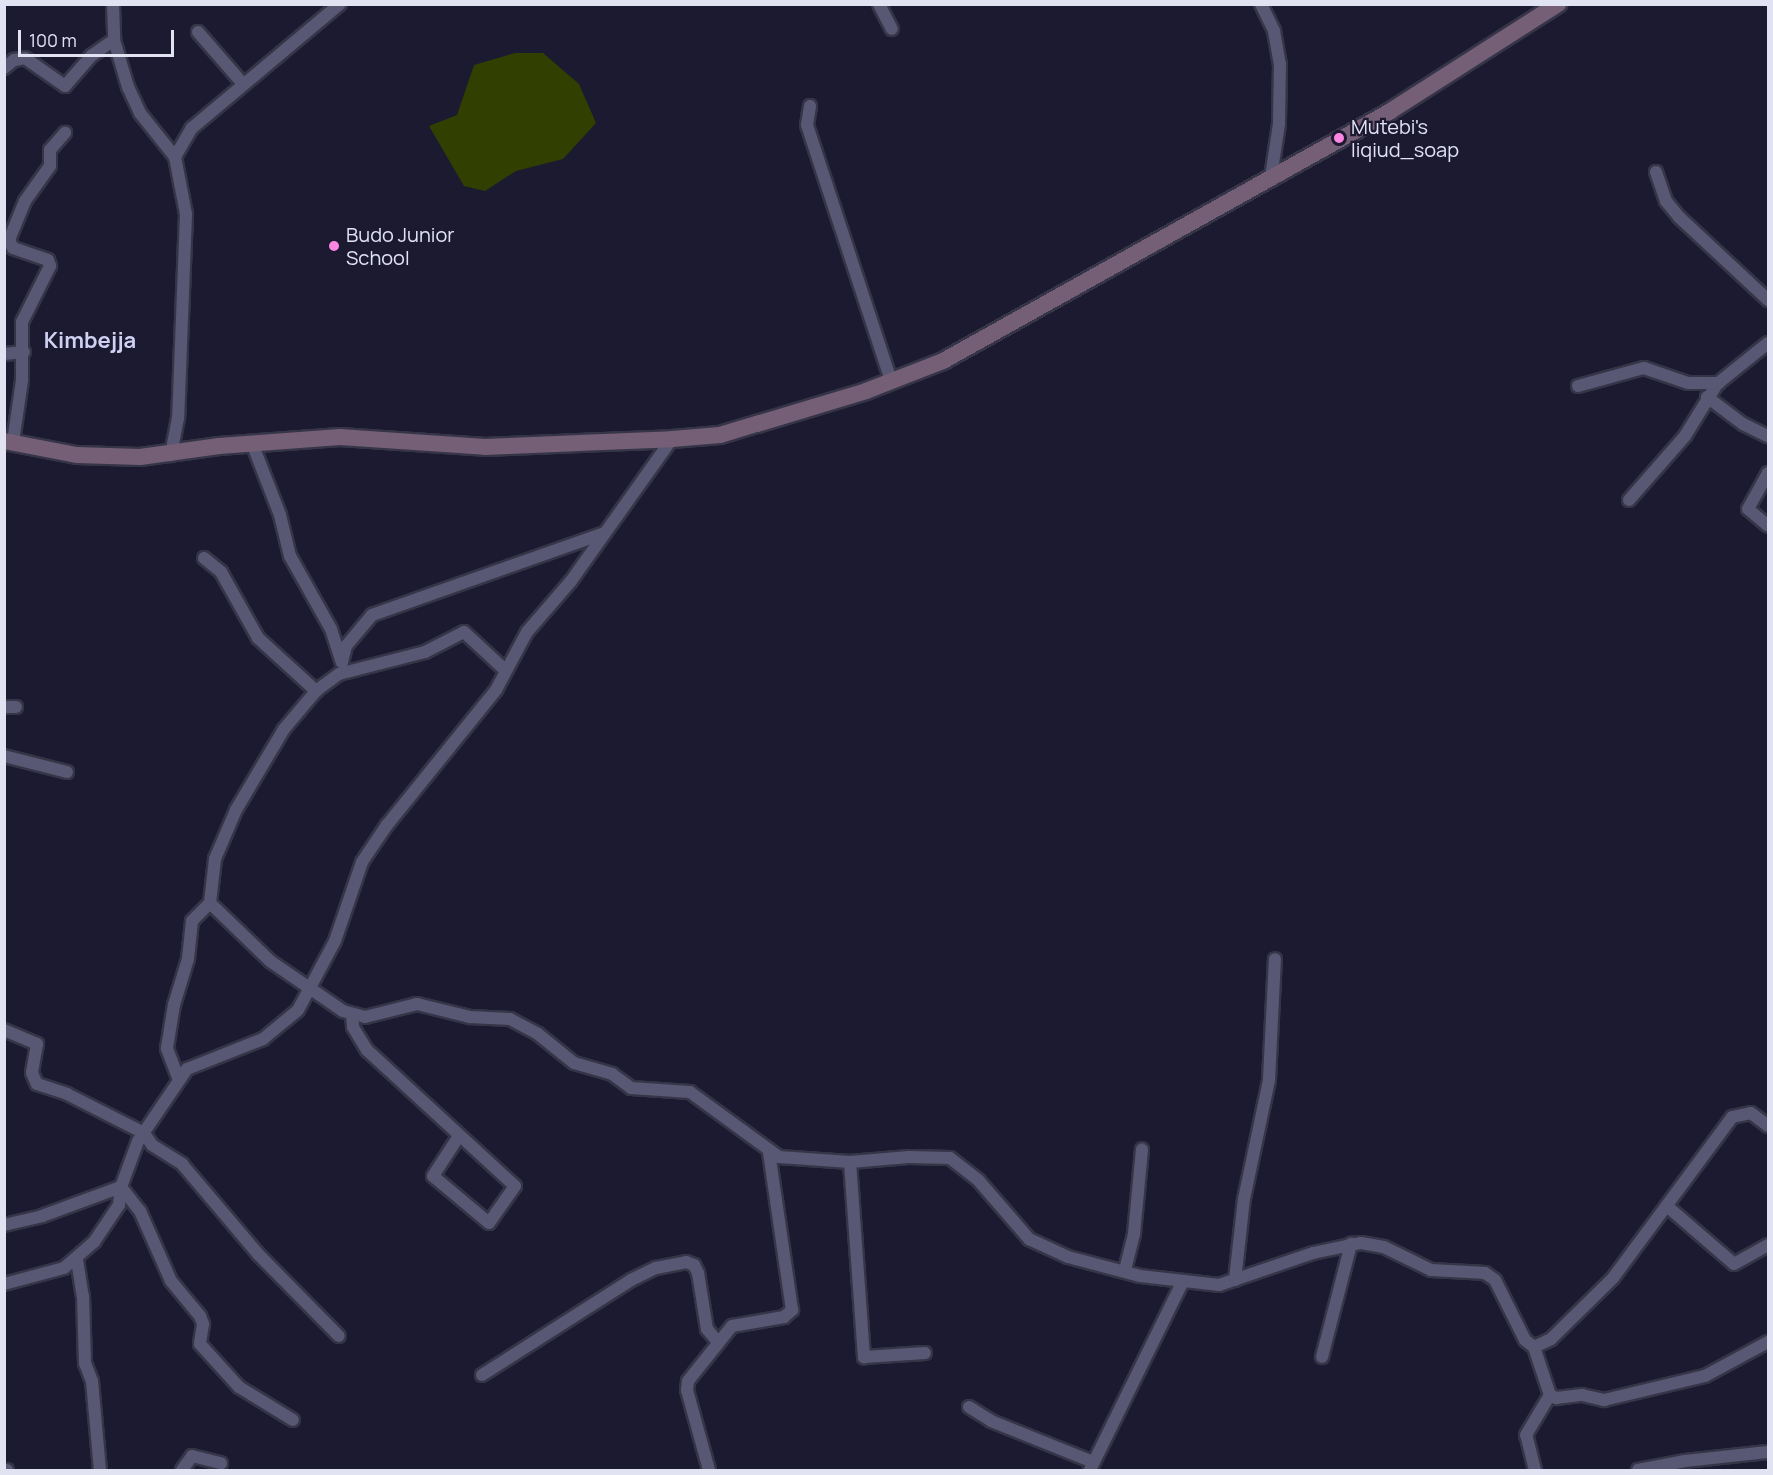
<!DOCTYPE html>
<style>
body{margin:0}
#map{position:relative;width:1773px;height:1475px;overflow:hidden;background:#1b1a31;font-family:Manrope,sans-serif}
div>[style]{position:absolute}
.green>*{inset:0;background:#313f00}
.roads{filter:drop-shadow(2px 0 #363548) drop-shadow(-2px 0 #363548) drop-shadow(0 2px #363548) drop-shadow(0 -2px #363548)}
.street>*{height:12px;margin:-6px;padding:0 6px;transform-origin:6px;border-radius:6px;background:#585874}
.secondary>*{height:16px;margin:-8px;padding:0 8px;transform-origin:8px;border-radius:8px;background:#755f77}
.dots>*{width:16px;height:16px;translate:-50% -50%;box-sizing:border-box;border:3px solid #1b1a31;border-radius:50%}
span{translate:-50% -50%;white-space:nowrap;text-align:center;line-height:1.15;-webkit-text-stroke:4.5px #1b1a31;paint-order:stroke}
.poi-label{font-size:20px;color:#e1e2f2}
.left{translate:0 -50%;text-align:left}
.quarter-label{font-size:22px;color:#d0d1f2;font-weight:700}
.frame{position:absolute;inset:0;border:6px solid #e1e2f2;pointer-events:none}
.scale{position:absolute;left:18px;top:30px;width:156px;height:27px;box-sizing:border-box;border:3px solid #e1e2f2;border-top:0;padding-left:8px;font-size:18px;line-height:21px;white-space:nowrap;color:#e1e2f2;-webkit-text-stroke:4px #1b1a31;paint-order:stroke}
</style>
<div id="map">
<div class="green">
<div style="clip-path:polygon(515px 53px,543px 53px,579px 84px,596px 123px,563px 159px,516px 171px,485px 191px,464px 186px,429px 126px,457px 115px,474px 65px)"></div>
</div>
<div class="roads">
<div class="street">
<div style="left:113px;top:4px;width:36px;rotate:88deg"></div>
<div style="left:114px;top:40px;width:49px;rotate:73.4deg"></div>
<div style="left:128px;top:87px;width:29px;rotate:65deg"></div>
<div style="left:140px;top:113px;width:56px;rotate:51.5deg"></div>
<div style="left:175px;top:157px;width:58px;rotate:79.1deg"></div>
<div style="left:186px;top:214px;width:204px;rotate:92.2deg"></div>
<div style="left:178px;top:418px;width:38px;rotate:101deg"></div>
<div style="left:879px;top:4px;width:28px;rotate:63deg"></div>
<div style="left:1261px;top:4px;width:30px;rotate:64deg"></div>
<div style="left:1274px;top:31px;width:34px;rotate:80deg"></div>
<div style="left:1280px;top:64px;width:60px;rotate:91deg"></div>
<div style="left:1279px;top:124px;width:54px;rotate:98.6deg"></div>
<div style="left:198px;top:32px;width:69px;rotate:49.1deg"></div>
<div style="left:4px;top:68px;width:13px;rotate:-39deg"></div>
<div style="left:14px;top:60px;width:11px;rotate:-10deg"></div>
<div style="left:25px;top:58px;width:49px;rotate:35deg"></div>
<div style="left:65px;top:86px;width:40px;rotate:-49deg"></div>
<div style="left:91px;top:56px;width:28px;rotate:-35deg"></div>
<div style="left:810px;top:106px;width:19px;rotate:99deg"></div>
<div style="left:807px;top:125px;width:269px;rotate:71.8deg"></div>
<div style="left:175px;top:157px;width:34px;rotate:-60deg"></div>
<div style="left:192px;top:128px;width:193px;rotate:-40deg"></div>
<div style="left:1656px;top:172px;width:31px;rotate:71deg"></div>
<div style="left:1666px;top:201px;width:21px;rotate:51deg"></div>
<div style="left:1679px;top:217px;width:122px;rotate:43deg"></div>
<div style="left:4px;top:354px;width:20px;rotate:-6deg"></div>
<div style="left:1578px;top:386px;width:68px;rotate:-15.3deg"></div>
<div style="left:1644px;top:368px;width:46px;rotate:18.8deg"></div>
<div style="left:1688px;top:383px;width:31px"></div>
<div style="left:1707px;top:397px;width:45px;rotate:36.9deg"></div>
<div style="left:1743px;top:424px;width:28px;rotate:26deg"></div>
<div style="left:13px;top:442px;width:63px;rotate:-81.7deg"></div>
<div style="left:22px;top:380px;width:58px;rotate:-90deg"></div>
<div style="left:22px;top:322px;width:63px;rotate:-63.4deg"></div>
<div style="left:50px;top:266px;width:6px;rotate:-108deg"></div>
<div style="left:48px;top:260px;width:37px;rotate:-161deg"></div>
<div style="left:13px;top:248px;width:9px;rotate:-117deg"></div>
<div style="left:9px;top:240px;width:42px;rotate:-67.7deg"></div>
<div style="left:25px;top:201px;width:43px;rotate:-54.5deg"></div>
<div style="left:50px;top:166px;width:16px;rotate:-90deg"></div>
<div style="left:50px;top:150px;width:23px;rotate:-49deg"></div>
<div style="left:252px;top:443px;width:77px;rotate:68.7deg"></div>
<div style="left:280px;top:515px;width:42px;rotate:76.3deg"></div>
<div style="left:290px;top:556px;width:84px;rotate:60.7deg"></div>
<div style="left:331px;top:629px;width:35px;rotate:72deg"></div>
<div style="left:1768px;top:473px;width:41px;rotate:119.1deg"></div>
<div style="left:1748px;top:509px;width:26px;rotate:40deg"></div>
<div style="left:1629px;top:500px;width:85px;rotate:-48.8deg"></div>
<div style="left:1685px;top:436px;width:61px;rotate:-58.4deg"></div>
<div style="left:1717px;top:384px;width:65px;rotate:-38.8deg"></div>
<div style="left:204px;top:558px;width:22px;rotate:39deg"></div>
<div style="left:221px;top:572px;width:76px;rotate:60.7deg"></div>
<div style="left:258px;top:638px;width:79px;rotate:42.4deg"></div>
<div style="left:342px;top:662px;width:16px;rotate:-76deg"></div>
<div style="left:346px;top:646px;width:40px;rotate:-50deg"></div>
<div style="left:372px;top:615px;width:244px;rotate:-19.4deg"></div>
<div style="left:505px;top:670px;width:56px;rotate:-137.2deg"></div>
<div style="left:464px;top:632px;width:44px;rotate:152.9deg"></div>
<div style="left:425px;top:652px;width:89px;rotate:165.7deg"></div>
<div style="left:339px;top:674px;width:29px;rotate:144deg"></div>
<div style="left:316px;top:691px;width:50px;rotate:130.1deg"></div>
<div style="left:284px;top:729px;width:94px;rotate:120.7deg"></div>
<div style="left:236px;top:810px;width:53px;rotate:113.2deg"></div>
<div style="left:215px;top:859px;width:44px;rotate:96.5deg"></div>
<div style="left:210px;top:903px;width:83px;rotate:44deg"></div>
<div style="left:270px;top:961px;width:88px;rotate:34.4deg"></div>
<div style="left:343px;top:1011px;width:23px;rotate:15deg"></div>
<div style="left:365px;top:1017px;width:54px;rotate:-14deg"></div>
<div style="left:417px;top:1004px;width:55px;rotate:13.8deg"></div>
<div style="left:470px;top:1017px;width:40px;rotate:2.9deg"></div>
<div style="left:510px;top:1019px;width:32px;rotate:28deg"></div>
<div style="left:538px;top:1034px;width:46px;rotate:38.9deg"></div>
<div style="left:574px;top:1063px;width:40px;rotate:16deg"></div>
<div style="left:612px;top:1074px;width:24px;rotate:36deg"></div>
<div style="left:631px;top:1088px;width:59px;rotate:3.9deg"></div>
<div style="left:690px;top:1092px;width:110px;rotate:36.1deg"></div>
<div style="left:779px;top:1157px;width:71px;rotate:4deg"></div>
<div style="left:850px;top:1162px;width:59px;rotate:-4.8deg"></div>
<div style="left:909px;top:1157px;width:41px;rotate:1.4deg"></div>
<div style="left:950px;top:1158px;width:37px;rotate:38deg"></div>
<div style="left:979px;top:1181px;width:77px;rotate:49.2deg"></div>
<div style="left:1029px;top:1239px;width:43px;rotate:24.8deg"></div>
<div style="left:1068px;top:1257px;width:74px;rotate:14.8deg"></div>
<div style="left:1140px;top:1276px;width:80px;rotate:6.5deg"></div>
<div style="left:1219px;top:1285px;width:99px;rotate:-18.8deg"></div>
<div style="left:1313px;top:1253px;width:49px;rotate:-11.8deg"></div>
<div style="left:1361px;top:1243px;width:23px;rotate:10deg"></div>
<div style="left:1384px;top:1247px;width:52px;rotate:26.1deg"></div>
<div style="left:1431px;top:1270px;width:54px;rotate:3.2deg"></div>
<div style="left:1485px;top:1273px;width:12px;rotate:35deg"></div>
<div style="left:1495px;top:1280px;width:67px;rotate:63.4deg"></div>
<div style="left:1525px;top:1340px;width:11px;rotate:38deg"></div>
<div style="left:1534px;top:1347px;width:19px;rotate:-25deg"></div>
<div style="left:1551px;top:1339px;width:87px;rotate:-44.5deg"></div>
<div style="left:1613px;top:1278px;width:200px;rotate:-53.5deg"></div>
<div style="left:1732px;top:1117px;width:19px;rotate:-12deg"></div>
<div style="left:1751px;top:1113px;width:21px;rotate:37deg"></div>
<div style="left:4px;top:707px;width:12px"></div>
<div style="left:4px;top:756px;width:65px;rotate:14.3deg"></div>
<div style="left:352px;top:1015px;width:12px;rotate:85deg"></div>
<div style="left:353px;top:1027px;width:27px;rotate:59deg"></div>
<div style="left:367px;top:1050px;width:201px;rotate:42.6deg"></div>
<div style="left:515px;top:1186px;width:45px;rotate:125.1deg"></div>
<div style="left:489px;top:1223px;width:73px;rotate:-140deg"></div>
<div style="left:433px;top:1176px;width:48px;rotate:-57deg"></div>
<div style="left:4px;top:1030px;width:36px;rotate:23deg"></div>
<div style="left:37px;top:1044px;width:29px;rotate:100deg"></div>
<div style="left:32px;top:1073px;width:12px;rotate:66deg"></div>
<div style="left:37px;top:1084px;width:32px;rotate:18deg"></div>
<div style="left:67px;top:1094px;width:86px;rotate:26.9deg"></div>
<div style="left:144px;top:1133px;width:14px;rotate:56deg"></div>
<div style="left:152px;top:1145px;width:36px;rotate:32deg"></div>
<div style="left:182px;top:1164px;width:118px;rotate:49.8deg"></div>
<div style="left:258px;top:1254px;width:115px;rotate:45.4deg"></div>
<div style="left:179px;top:1080px;width:34px;rotate:-111deg"></div>
<div style="left:167px;top:1048px;width:44px;rotate:-80.8deg"></div>
<div style="left:174px;top:1005px;width:48px;rotate:-73.1deg"></div>
<div style="left:188px;top:959px;width:38px;rotate:-84deg"></div>
<div style="left:192px;top:921px;width:25px;rotate:-45deg"></div>
<div style="left:850px;top:1162px;width:196px;rotate:85.9deg"></div>
<div style="left:864px;top:1357px;width:61px;rotate:-3.8deg"></div>
<div style="left:121px;top:1187px;width:31px;rotate:52deg"></div>
<div style="left:140px;top:1211px;width:77px;rotate:66.1deg"></div>
<div style="left:171px;top:1281px;width:45px;rotate:50.4deg"></div>
<div style="left:200px;top:1316px;width:9px;rotate:69deg"></div>
<div style="left:203px;top:1324px;width:20px;rotate:99deg"></div>
<div style="left:200px;top:1344px;width:58px;rotate:47.8deg"></div>
<div style="left:239px;top:1387px;width:63px;rotate:31.4deg"></div>
<div style="left:1668px;top:1207px;width:87px;rotate:40.8deg"></div>
<div style="left:1734px;top:1264px;width:39px;rotate:-29deg"></div>
<div style="left:4px;top:1225px;width:39px;rotate:-13deg"></div>
<div style="left:42px;top:1216px;width:84px;rotate:-20.2deg"></div>
<div style="left:77px;top:1260px;width:36px;rotate:81deg"></div>
<div style="left:83px;top:1296px;width:67px;rotate:88.3deg"></div>
<div style="left:85px;top:1363px;width:19px;rotate:69deg"></div>
<div style="left:92px;top:1381px;width:89px;rotate:84.9deg"></div>
<div style="left:1125px;top:1270px;width:37px;rotate:-76deg"></div>
<div style="left:1134px;top:1234px;width:85px;rotate:-84.6deg"></div>
<div style="left:1235px;top:1280px;width:81px;rotate:-83.7deg"></div>
<div style="left:1244px;top:1199px;width:122px;rotate:-78.1deg"></div>
<div style="left:1269px;top:1080px;width:121px;rotate:-87.2deg"></div>
<div style="left:4px;top:1284px;width:62px;rotate:-14.9deg"></div>
<div style="left:64px;top:1268px;width:40px;rotate:-41deg"></div>
<div style="left:94px;top:1242px;width:45px;rotate:-56deg"></div>
<div style="left:119px;top:1205px;width:18px;rotate:-84deg"></div>
<div style="left:121px;top:1187px;width:49px;rotate:-69.7deg"></div>
<div style="left:138px;top:1141px;width:87px;rotate:-55.8deg"></div>
<div style="left:187px;top:1069px;width:82px;rotate:-21.5deg"></div>
<div style="left:263px;top:1039px;width:45px;rotate:-39.6deg"></div>
<div style="left:298px;top:1010px;width:78px;rotate:-61.8deg"></div>
<div style="left:335px;top:941px;width:83px;rotate:-71.1deg"></div>
<div style="left:362px;top:862px;width:45px;rotate:-56deg"></div>
<div style="left:387px;top:825px;width:174px;rotate:-51.1deg"></div>
<div style="left:496px;top:690px;width:66px;rotate:-61.9deg"></div>
<div style="left:527px;top:632px;width:67px;rotate:-49.2deg"></div>
<div style="left:571px;top:581px;width:174px;rotate:-54.6deg"></div>
<div style="left:1534px;top:1347px;width:51px;rotate:71.6deg"></div>
<div style="left:1550px;top:1395px;width:7px;rotate:27deg"></div>
<div style="left:1556px;top:1398px;width:26px;rotate:-7deg"></div>
<div style="left:1582px;top:1395px;width:23px;rotate:13deg"></div>
<div style="left:1604px;top:1400px;width:104px;rotate:-13.4deg"></div>
<div style="left:1705px;top:1376px;width:72px;rotate:-28.4deg"></div>
<div style="left:1322px;top:1357px;width:117px;rotate:-75.6deg"></div>
<div style="left:482px;top:1375px;width:177px;rotate:-32.5deg"></div>
<div style="left:631px;top:1280px;width:28px;rotate:-26deg"></div>
<div style="left:656px;top:1268px;width:31px;rotate:-11deg"></div>
<div style="left:686px;top:1262px;width:9px;rotate:21deg"></div>
<div style="left:694px;top:1265px;width:9px;rotate:63deg"></div>
<div style="left:698px;top:1273px;width:57px;rotate:80.9deg"></div>
<div style="left:707px;top:1329px;width:17px;rotate:50deg"></div>
<div style="left:969px;top:1407px;width:26px;rotate:32deg"></div>
<div style="left:991px;top:1421px;width:110px;rotate:21.9deg"></div>
<div style="left:4px;top:1470px;width:3px"></div>
<div style="left:182px;top:1470px;width:17px;rotate:-54deg"></div>
<div style="left:192px;top:1456px;width:30px;rotate:14deg"></div>
<div style="left:709px;top:1470px;width:83px;rotate:-105.4deg"></div>
<div style="left:687px;top:1390px;width:9px;rotate:-84deg"></div>
<div style="left:688px;top:1381px;width:70px;rotate:-51.3deg"></div>
<div style="left:732px;top:1326px;width:53px;rotate:-9.8deg"></div>
<div style="left:784px;top:1317px;width:11px;rotate:-41deg"></div>
<div style="left:792px;top:1310px;width:160px;rotate:-98.3deg"></div>
<div style="left:1090px;top:1470px;width:208px;rotate:-63.8deg"></div>
<div style="left:1535px;top:1470px;width:36px;rotate:-104deg"></div>
<div style="left:1526px;top:1435px;width:47px;rotate:-59deg"></div>
<div style="left:1638px;top:1470px;width:48px;rotate:-10.8deg"></div>
<div style="left:1685px;top:1461px;width:83px;rotate:-6.2deg"></div>
</div>
<div class="secondary">
<div style="left:4px;top:441px;width:74px;rotate:10.9deg"></div>
<div style="left:77px;top:455px;width:63px;rotate:1.8deg"></div>
<div style="left:140px;top:457px;width:80px;rotate:-7.9deg"></div>
<div style="left:219px;top:446px;width:121px;rotate:-4.3deg"></div>
<div style="left:340px;top:437px;width:145px;rotate:3.9deg"></div>
<div style="left:485px;top:447px;width:187px;rotate:-2.4deg"></div>
<div style="left:672px;top:439px;width:48px;rotate:-4.8deg"></div>
<div style="left:720px;top:435px;width:39px;rotate:-17deg"></div>
<div style="left:757px;top:424px;width:114px;rotate:-16.8deg"></div>
<div style="left:866px;top:391px;width:83px;rotate:-21.3deg"></div>
<div style="left:943px;top:361px;width:511px;rotate:-29.17deg"></div>
<div style="left:1389px;top:112px;width:201px;rotate:-32.6deg"></div>
</div>
</div>
<div class="dots">
<div style="left:1339px;top:138px;background:#fd86e2"></div>
<div style="left:334px;top:246px;background:#fd86e2"></div>
</div>
<div class="poi-label">
<span class="left" style="left:1351px;top:138px">Mutebi's<br>liqiud_soap</span>
<span class="left" style="left:346px;top:246px">Budo Junior<br>School</span>
</div>
<div class="quarter-label">
<span style="left:90px;top:341px">Kimbejja</span>
</div>
<div class="frame"></div>
<div class="scale">100 m</div>
</div>
